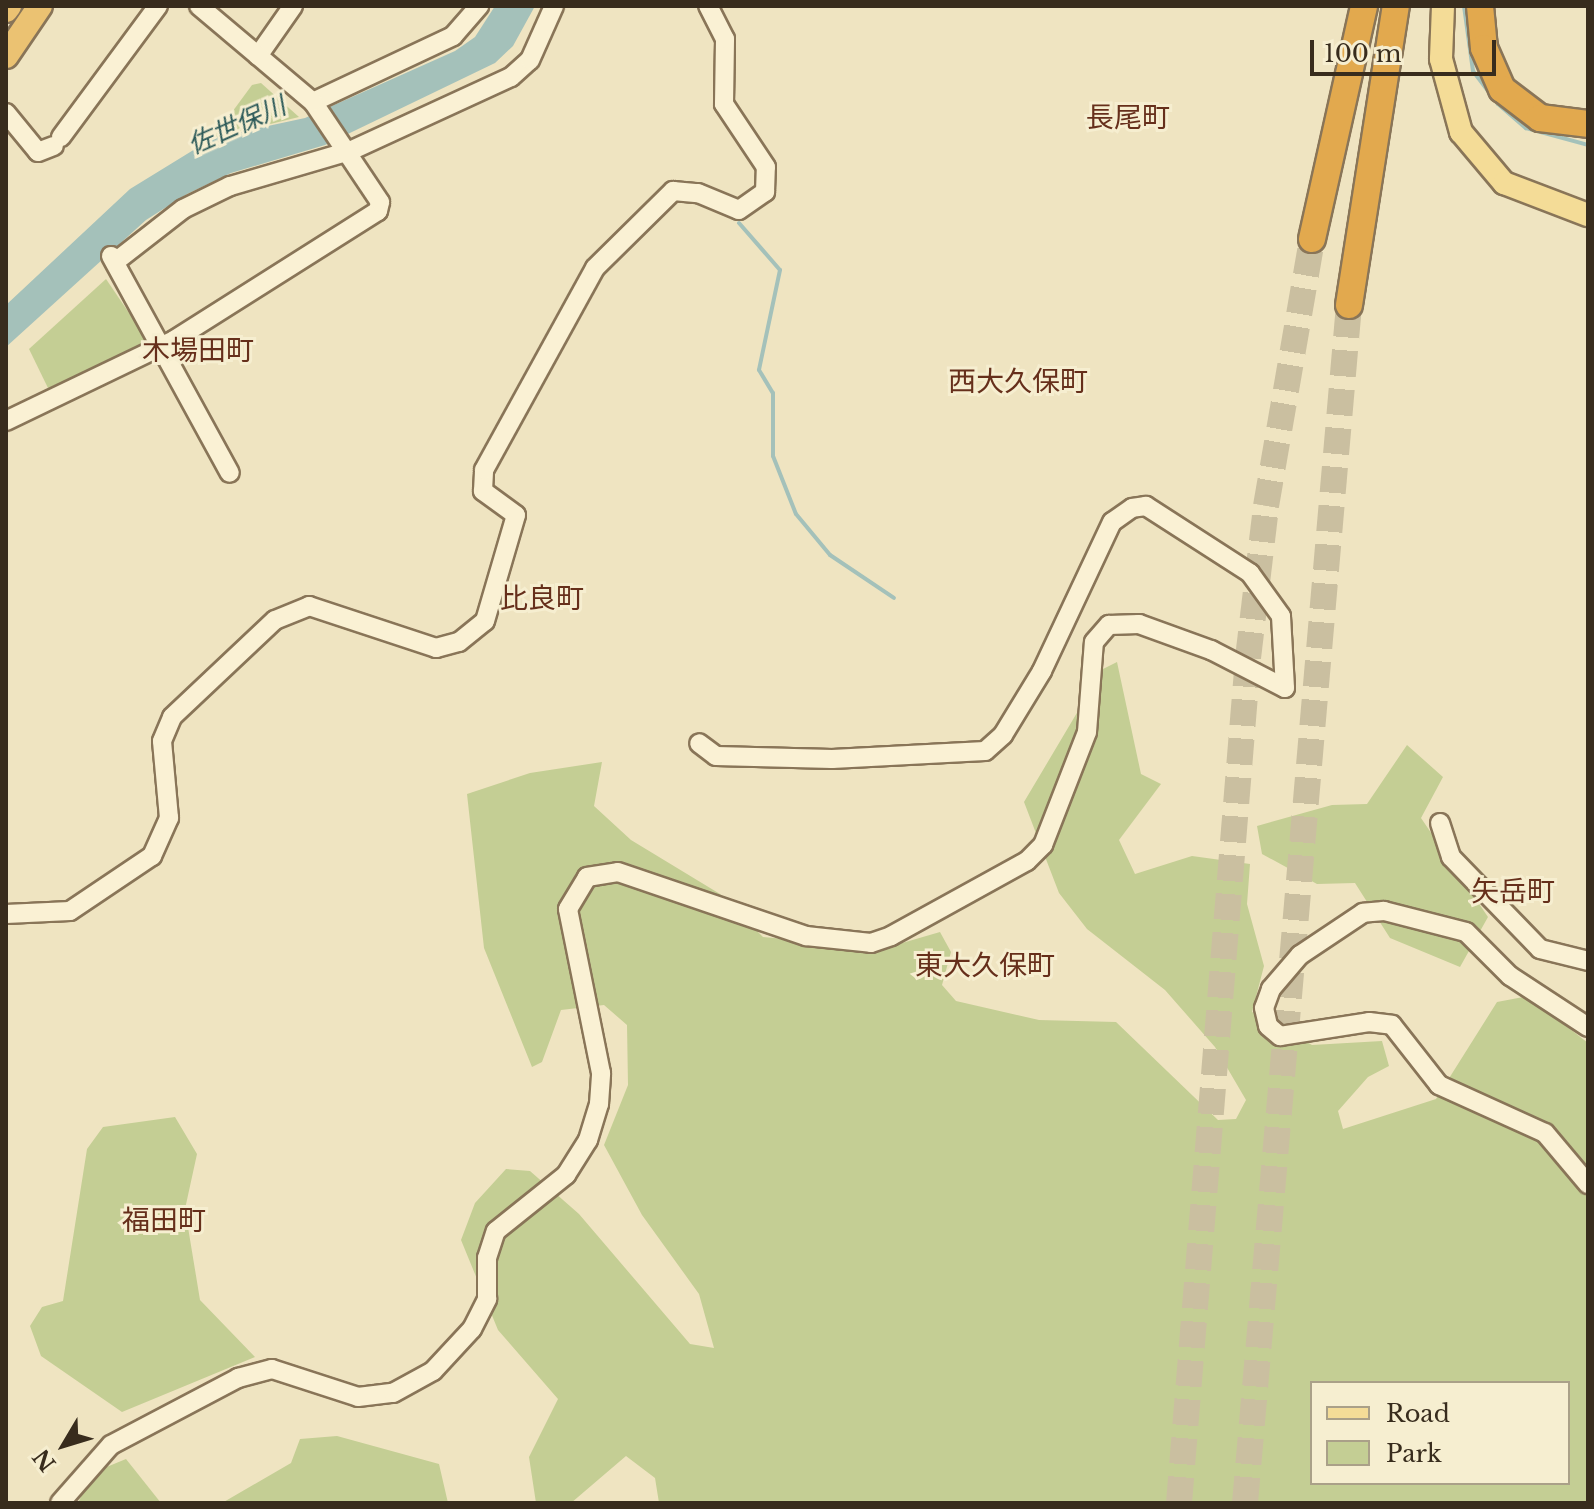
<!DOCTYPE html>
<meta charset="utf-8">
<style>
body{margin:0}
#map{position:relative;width:1594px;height:1509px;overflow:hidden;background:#efe4c1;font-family:"Libre Baskerville","Noto Sans JP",serif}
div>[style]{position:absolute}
.green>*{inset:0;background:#c4ce94}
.water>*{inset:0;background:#a4c1ba}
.stream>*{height:4px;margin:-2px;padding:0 2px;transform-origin:2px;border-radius:2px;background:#a4c1ba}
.motorway-tunnel>*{height:26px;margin-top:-13px;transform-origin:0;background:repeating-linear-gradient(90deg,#cabfa0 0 26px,transparent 0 39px)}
.roads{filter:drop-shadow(2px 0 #897558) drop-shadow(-2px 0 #897558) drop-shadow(0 2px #897558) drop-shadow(0 -2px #897558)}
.tertiary>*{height:18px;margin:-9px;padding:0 9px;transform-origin:9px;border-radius:9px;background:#faf1d4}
.primary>*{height:22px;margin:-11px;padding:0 11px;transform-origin:11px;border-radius:11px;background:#f4dc97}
.trunk>*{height:24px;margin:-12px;padding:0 12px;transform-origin:12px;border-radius:12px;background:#ebc272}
.motorway>*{height:26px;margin:-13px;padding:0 13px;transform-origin:13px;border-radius:13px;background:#e2a94e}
span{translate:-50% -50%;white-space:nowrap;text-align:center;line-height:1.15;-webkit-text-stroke:6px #f6eed0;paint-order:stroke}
.water-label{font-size:26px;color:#2b5958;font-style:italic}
.quarter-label{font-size:28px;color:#662f1b}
.frame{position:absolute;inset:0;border:8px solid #382c1d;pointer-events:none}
.legend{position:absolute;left:1310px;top:1381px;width:260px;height:104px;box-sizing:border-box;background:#f6eed0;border:2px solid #aaa088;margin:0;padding:10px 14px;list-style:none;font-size:24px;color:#382c1d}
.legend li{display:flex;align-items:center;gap:16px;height:40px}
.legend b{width:40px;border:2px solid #aaa088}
.north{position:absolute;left:24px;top:1405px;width:80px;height:80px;-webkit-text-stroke:6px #f6eed0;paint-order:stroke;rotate:232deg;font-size:22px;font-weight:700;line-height:32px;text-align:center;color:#382c1d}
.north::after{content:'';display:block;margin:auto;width:28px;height:36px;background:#382c1d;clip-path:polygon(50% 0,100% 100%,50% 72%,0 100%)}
.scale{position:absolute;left:1310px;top:40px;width:186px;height:36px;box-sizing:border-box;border:4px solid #382c1d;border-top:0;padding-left:10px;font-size:24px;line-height:28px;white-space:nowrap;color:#382c1d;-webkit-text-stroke:6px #f6eed0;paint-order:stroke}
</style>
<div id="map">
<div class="green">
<div style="clip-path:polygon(261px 83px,299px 117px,213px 138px,252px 85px)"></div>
<div style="clip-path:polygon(106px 279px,146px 338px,143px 347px,48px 388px,29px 349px)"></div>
<div style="clip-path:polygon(evenodd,1117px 662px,1141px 774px,1161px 784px,1119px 840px,1135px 874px,1192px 856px,1250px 864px,1247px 904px,1264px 966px,1252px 1012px,1312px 1045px,1382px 1041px,1389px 1066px,1368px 1077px,1338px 1111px,1343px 1129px,1436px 1099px,1497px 1002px,1528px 996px,1588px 1043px,1588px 1503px,659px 1503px,655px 1478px,626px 1456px,571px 1503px,536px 1503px,529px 1457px,558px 1399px,498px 1330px,461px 1240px,475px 1203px,506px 1169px,530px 1171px,579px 1214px,690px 1344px,714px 1348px,699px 1294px,642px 1215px,604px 1145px,628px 1085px,627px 1025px,604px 1005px,561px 1010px,542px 1062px,532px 1067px,484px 948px,467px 794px,530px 773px,602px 762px,594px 806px,631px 840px,720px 894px,763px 937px,885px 948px,940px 932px,951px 952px,942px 985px,956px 1001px,1039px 1020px,1116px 1022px,1218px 1120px,1236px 1119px,1246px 1100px,1215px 1047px,1165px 990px,1087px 929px,1059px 893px,1024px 802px,1103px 669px,1117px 662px,1312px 1383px,1568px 1383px,1568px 1483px,1312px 1483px,1312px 1383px)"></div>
<div style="clip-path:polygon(1407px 745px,1443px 777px,1421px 818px,1488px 917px,1460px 967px,1390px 938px,1355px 883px,1317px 884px,1262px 854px,1257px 826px,1332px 805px,1367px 804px)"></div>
<div style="clip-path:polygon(175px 1117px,197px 1154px,185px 1209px,200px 1300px,255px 1357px,122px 1412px,41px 1356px,30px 1326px,42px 1307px,63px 1301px,87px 1149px,103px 1127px)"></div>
<div style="clip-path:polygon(337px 1436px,439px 1464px,448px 1503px,222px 1503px,291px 1463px,300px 1439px)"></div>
<div style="clip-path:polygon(126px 1459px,161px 1503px,78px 1503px,92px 1473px)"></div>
</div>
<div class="water">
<div style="clip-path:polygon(495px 6px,535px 6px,513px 46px,495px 63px,325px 145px,231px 173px,187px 194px,146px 220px,6px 347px,6px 305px,130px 189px,213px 138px,305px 118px,455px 51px,475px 37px)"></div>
</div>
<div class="stream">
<div style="left:1464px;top:6px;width:66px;rotate:82.1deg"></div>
<div style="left:1473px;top:71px;width:41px;rotate:52.9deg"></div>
<div style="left:1498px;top:104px;width:37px;rotate:41deg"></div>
<div style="left:1526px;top:128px;width:64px;rotate:15.3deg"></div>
<div style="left:739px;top:223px;width:62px;rotate:48.9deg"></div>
<div style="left:780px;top:270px;width:102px;rotate:101.9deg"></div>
<div style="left:759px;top:370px;width:27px;rotate:59deg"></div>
<div style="left:773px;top:393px;width:63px;rotate:90deg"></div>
<div style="left:773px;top:456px;width:62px;rotate:68.4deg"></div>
<div style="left:796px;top:514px;width:53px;rotate:50.3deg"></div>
<div style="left:830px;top:555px;width:77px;rotate:33.9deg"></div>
</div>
<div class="motorway-tunnel">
<div style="left:1179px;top:1503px;width:848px;rotate:-85.33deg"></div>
<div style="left:1248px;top:658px;width:153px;rotate:-83.2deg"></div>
<div style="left:1266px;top:506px;width:271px;rotate:-80.2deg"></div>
<div style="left:1245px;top:1503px;width:1203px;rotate:-85.04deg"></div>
</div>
<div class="roads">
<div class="tertiary">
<div style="left:258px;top:56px;width:61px;rotate:-55deg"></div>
<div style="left:313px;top:102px;width:155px;rotate:-25.2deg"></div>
<div style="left:453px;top:36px;width:40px;rotate:-49deg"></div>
<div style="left:6px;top:113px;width:50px;rotate:50.6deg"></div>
<div style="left:38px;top:152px;width:17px;rotate:-21deg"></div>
<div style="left:61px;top:137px;width:163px;rotate:-53.5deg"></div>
<div style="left:111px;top:256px;width:247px;rotate:61.3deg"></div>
<div style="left:115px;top:262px;width:86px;rotate:-37.9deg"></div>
<div style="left:183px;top:209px;width:52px;rotate:-26.1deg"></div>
<div style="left:230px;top:186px;width:125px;rotate:-16.3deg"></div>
<div style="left:350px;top:151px;width:177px;rotate:-24.7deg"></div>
<div style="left:511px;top:77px;width:25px;rotate:-42deg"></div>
<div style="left:530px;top:60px;width:59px;rotate:-66deg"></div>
<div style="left:6px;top:421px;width:187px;rotate:-25.7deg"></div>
<div style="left:174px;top:340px;width:241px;rotate:-32.3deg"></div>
<div style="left:378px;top:211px;width:9px;rotate:-77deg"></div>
<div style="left:380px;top:202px;width:120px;rotate:-123.8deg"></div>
<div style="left:313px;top:102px;width:149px;rotate:-139.9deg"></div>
<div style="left:1440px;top:823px;width:36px;rotate:72deg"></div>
<div style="left:1451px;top:857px;width:128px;rotate:45.9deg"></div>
<div style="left:1540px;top:949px;width:49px;rotate:14deg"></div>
<div style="left:6px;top:914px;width:64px;rotate:-2.7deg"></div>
<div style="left:70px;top:911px;width:99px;rotate:-33.9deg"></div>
<div style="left:152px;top:856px;width:42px;rotate:-65.9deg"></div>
<div style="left:169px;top:818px;width:77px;rotate:-95.2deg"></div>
<div style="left:162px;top:741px;width:26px;rotate:-67deg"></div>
<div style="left:172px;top:717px;width:141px;rotate:-43.3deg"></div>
<div style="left:275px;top:620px;width:37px;rotate:-22deg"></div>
<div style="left:309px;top:606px;width:134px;rotate:18.3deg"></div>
<div style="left:436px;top:648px;width:24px;rotate:-15deg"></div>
<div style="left:459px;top:642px;width:33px;rotate:-39deg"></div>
<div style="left:485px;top:621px;width:110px;rotate:-73.7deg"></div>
<div style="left:516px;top:515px;width:41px;rotate:-144deg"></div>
<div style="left:483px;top:491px;width:21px;rotate:-87deg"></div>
<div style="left:484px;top:470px;width:230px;rotate:-61.2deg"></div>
<div style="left:595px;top:268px;width:110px;rotate:-44.6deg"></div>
<div style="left:673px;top:191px;width:25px;rotate:5deg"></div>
<div style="left:698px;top:193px;width:44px;rotate:22.5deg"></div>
<div style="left:739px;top:210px;width:32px;rotate:-35deg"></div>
<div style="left:765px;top:192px;width:25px;rotate:-88deg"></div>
<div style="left:766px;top:167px;width:76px;rotate:-123.7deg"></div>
<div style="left:724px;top:104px;width:65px;rotate:-89.1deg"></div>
<div style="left:725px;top:39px;width:37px;rotate:-117deg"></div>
<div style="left:1588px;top:1027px;width:93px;rotate:-146.8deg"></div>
<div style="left:1510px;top:976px;width:62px;rotate:-135deg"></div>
<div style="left:1466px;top:932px;width:85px;rotate:-165.6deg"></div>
<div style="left:1384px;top:911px;width:21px;rotate:175deg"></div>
<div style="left:1363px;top:913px;width:76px;rotate:146.3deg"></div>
<div style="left:1300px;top:955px;width:45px;rotate:130.5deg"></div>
<div style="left:1271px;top:989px;width:20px;rotate:110deg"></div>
<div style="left:1264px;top:1008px;width:18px;rotate:77deg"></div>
<div style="left:1268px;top:1026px;width:16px;rotate:40deg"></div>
<div style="left:1280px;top:1036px;width:90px;rotate:-8.9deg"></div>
<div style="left:1369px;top:1022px;width:23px;rotate:7deg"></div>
<div style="left:1392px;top:1025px;width:76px;rotate:51.9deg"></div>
<div style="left:1439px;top:1085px;width:116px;rotate:24.4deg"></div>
<div style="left:1545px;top:1133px;width:67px;rotate:49.9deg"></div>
<div style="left:60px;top:1503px;width:77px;rotate:-48.7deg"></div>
<div style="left:111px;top:1445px;width:144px;rotate:-27.8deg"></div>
<div style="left:238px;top:1378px;width:35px;rotate:-15deg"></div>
<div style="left:272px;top:1369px;width:90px;rotate:18deg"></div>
<div style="left:358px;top:1397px;width:35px;rotate:-7deg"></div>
<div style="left:393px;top:1393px;width:46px;rotate:-28.8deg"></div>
<div style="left:433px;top:1371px;width:57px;rotate:-47.1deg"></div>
<div style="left:472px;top:1329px;width:34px;rotate:-63deg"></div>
<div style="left:487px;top:1299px;width:41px;rotate:-90deg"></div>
<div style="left:487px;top:1258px;width:28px;rotate:-72deg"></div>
<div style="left:496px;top:1231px;width:90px;rotate:-38.7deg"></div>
<div style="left:566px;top:1175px;width:41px;rotate:-57.8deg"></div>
<div style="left:588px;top:1140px;width:38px;rotate:-73deg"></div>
<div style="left:599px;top:1104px;width:31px;rotate:-86deg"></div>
<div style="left:601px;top:1073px;width:167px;rotate:-101.4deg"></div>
<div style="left:568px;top:909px;width:37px;rotate:-59deg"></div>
<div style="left:587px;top:877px;width:31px;rotate:-9deg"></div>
<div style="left:618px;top:872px;width:199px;rotate:18.8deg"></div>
<div style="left:806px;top:936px;width:65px;rotate:6.1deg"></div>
<div style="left:871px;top:943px;width:21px;rotate:-19deg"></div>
<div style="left:891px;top:936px;width:155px;rotate:-28.9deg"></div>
<div style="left:1027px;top:861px;width:23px;rotate:-45deg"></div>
<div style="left:1043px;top:845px;width:121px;rotate:-68.7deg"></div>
<div style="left:1087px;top:732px;width:90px;rotate:-85.6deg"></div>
<div style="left:1094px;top:642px;width:23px;rotate:-49deg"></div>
<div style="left:1109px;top:625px;width:30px;rotate:-2deg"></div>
<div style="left:1139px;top:624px;width:77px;rotate:19.9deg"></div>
<div style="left:1211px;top:650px;width:83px;rotate:27.2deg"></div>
<div style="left:1285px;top:688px;width:72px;rotate:-93.2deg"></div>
<div style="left:1281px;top:616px;width:53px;rotate:-125.8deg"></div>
<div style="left:1250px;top:573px;width:124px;rotate:-147.2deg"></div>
<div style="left:1146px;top:506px;width:14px;rotate:172deg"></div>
<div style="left:1132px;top:508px;width:24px;rotate:145deg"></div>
<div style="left:1112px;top:522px;width:165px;rotate:115.2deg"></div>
<div style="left:1042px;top:671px;width:75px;rotate:121.4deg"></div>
<div style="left:1003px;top:735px;width:24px;rotate:138deg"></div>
<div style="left:985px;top:751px;width:153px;rotate:177deg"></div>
<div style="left:832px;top:759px;width:116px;rotate:-178.5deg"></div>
<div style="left:716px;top:756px;width:21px;rotate:-143deg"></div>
</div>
<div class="primary">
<div style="left:1443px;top:6px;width:53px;rotate:92.2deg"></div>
<div style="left:1441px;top:59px;width:76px;rotate:74.7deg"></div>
<div style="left:1461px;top:132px;width:67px;rotate:49.9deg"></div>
<div style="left:1504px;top:183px;width:90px;rotate:20.9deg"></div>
</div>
<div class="trunk">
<div style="left:6px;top:10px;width:5px;rotate:-53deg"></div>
<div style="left:6px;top:56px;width:60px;rotate:-55.8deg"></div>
</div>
<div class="motorway">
<div style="left:1480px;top:6px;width:42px;rotate:84.6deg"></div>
<div style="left:1484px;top:48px;width:45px;rotate:66.3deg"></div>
<div style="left:1502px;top:89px;width:48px;rotate:37.3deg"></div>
<div style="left:1540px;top:118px;width:48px;rotate:7.1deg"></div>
<div style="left:1312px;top:239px;width:239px;rotate:-77.4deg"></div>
<div style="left:1349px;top:305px;width:303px;rotate:-81.1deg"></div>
</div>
</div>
<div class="water-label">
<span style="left:237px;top:126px;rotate:-24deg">佐世保川</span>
</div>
<div class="quarter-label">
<span style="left:1128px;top:118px">長尾町</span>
<span style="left:198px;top:351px">木場田町</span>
<span style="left:1018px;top:382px">西大久保町</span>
<span style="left:542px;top:599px">比良町</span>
<span style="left:1513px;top:892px">矢岳町</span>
<span style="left:985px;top:966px">東大久保町</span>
<span style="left:164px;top:1221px">福田町</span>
</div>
<div class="frame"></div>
<ul class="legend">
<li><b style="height:10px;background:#f4dc97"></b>Road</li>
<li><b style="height:22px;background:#c4ce94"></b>Park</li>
</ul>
<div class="north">N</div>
<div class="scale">100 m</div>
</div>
